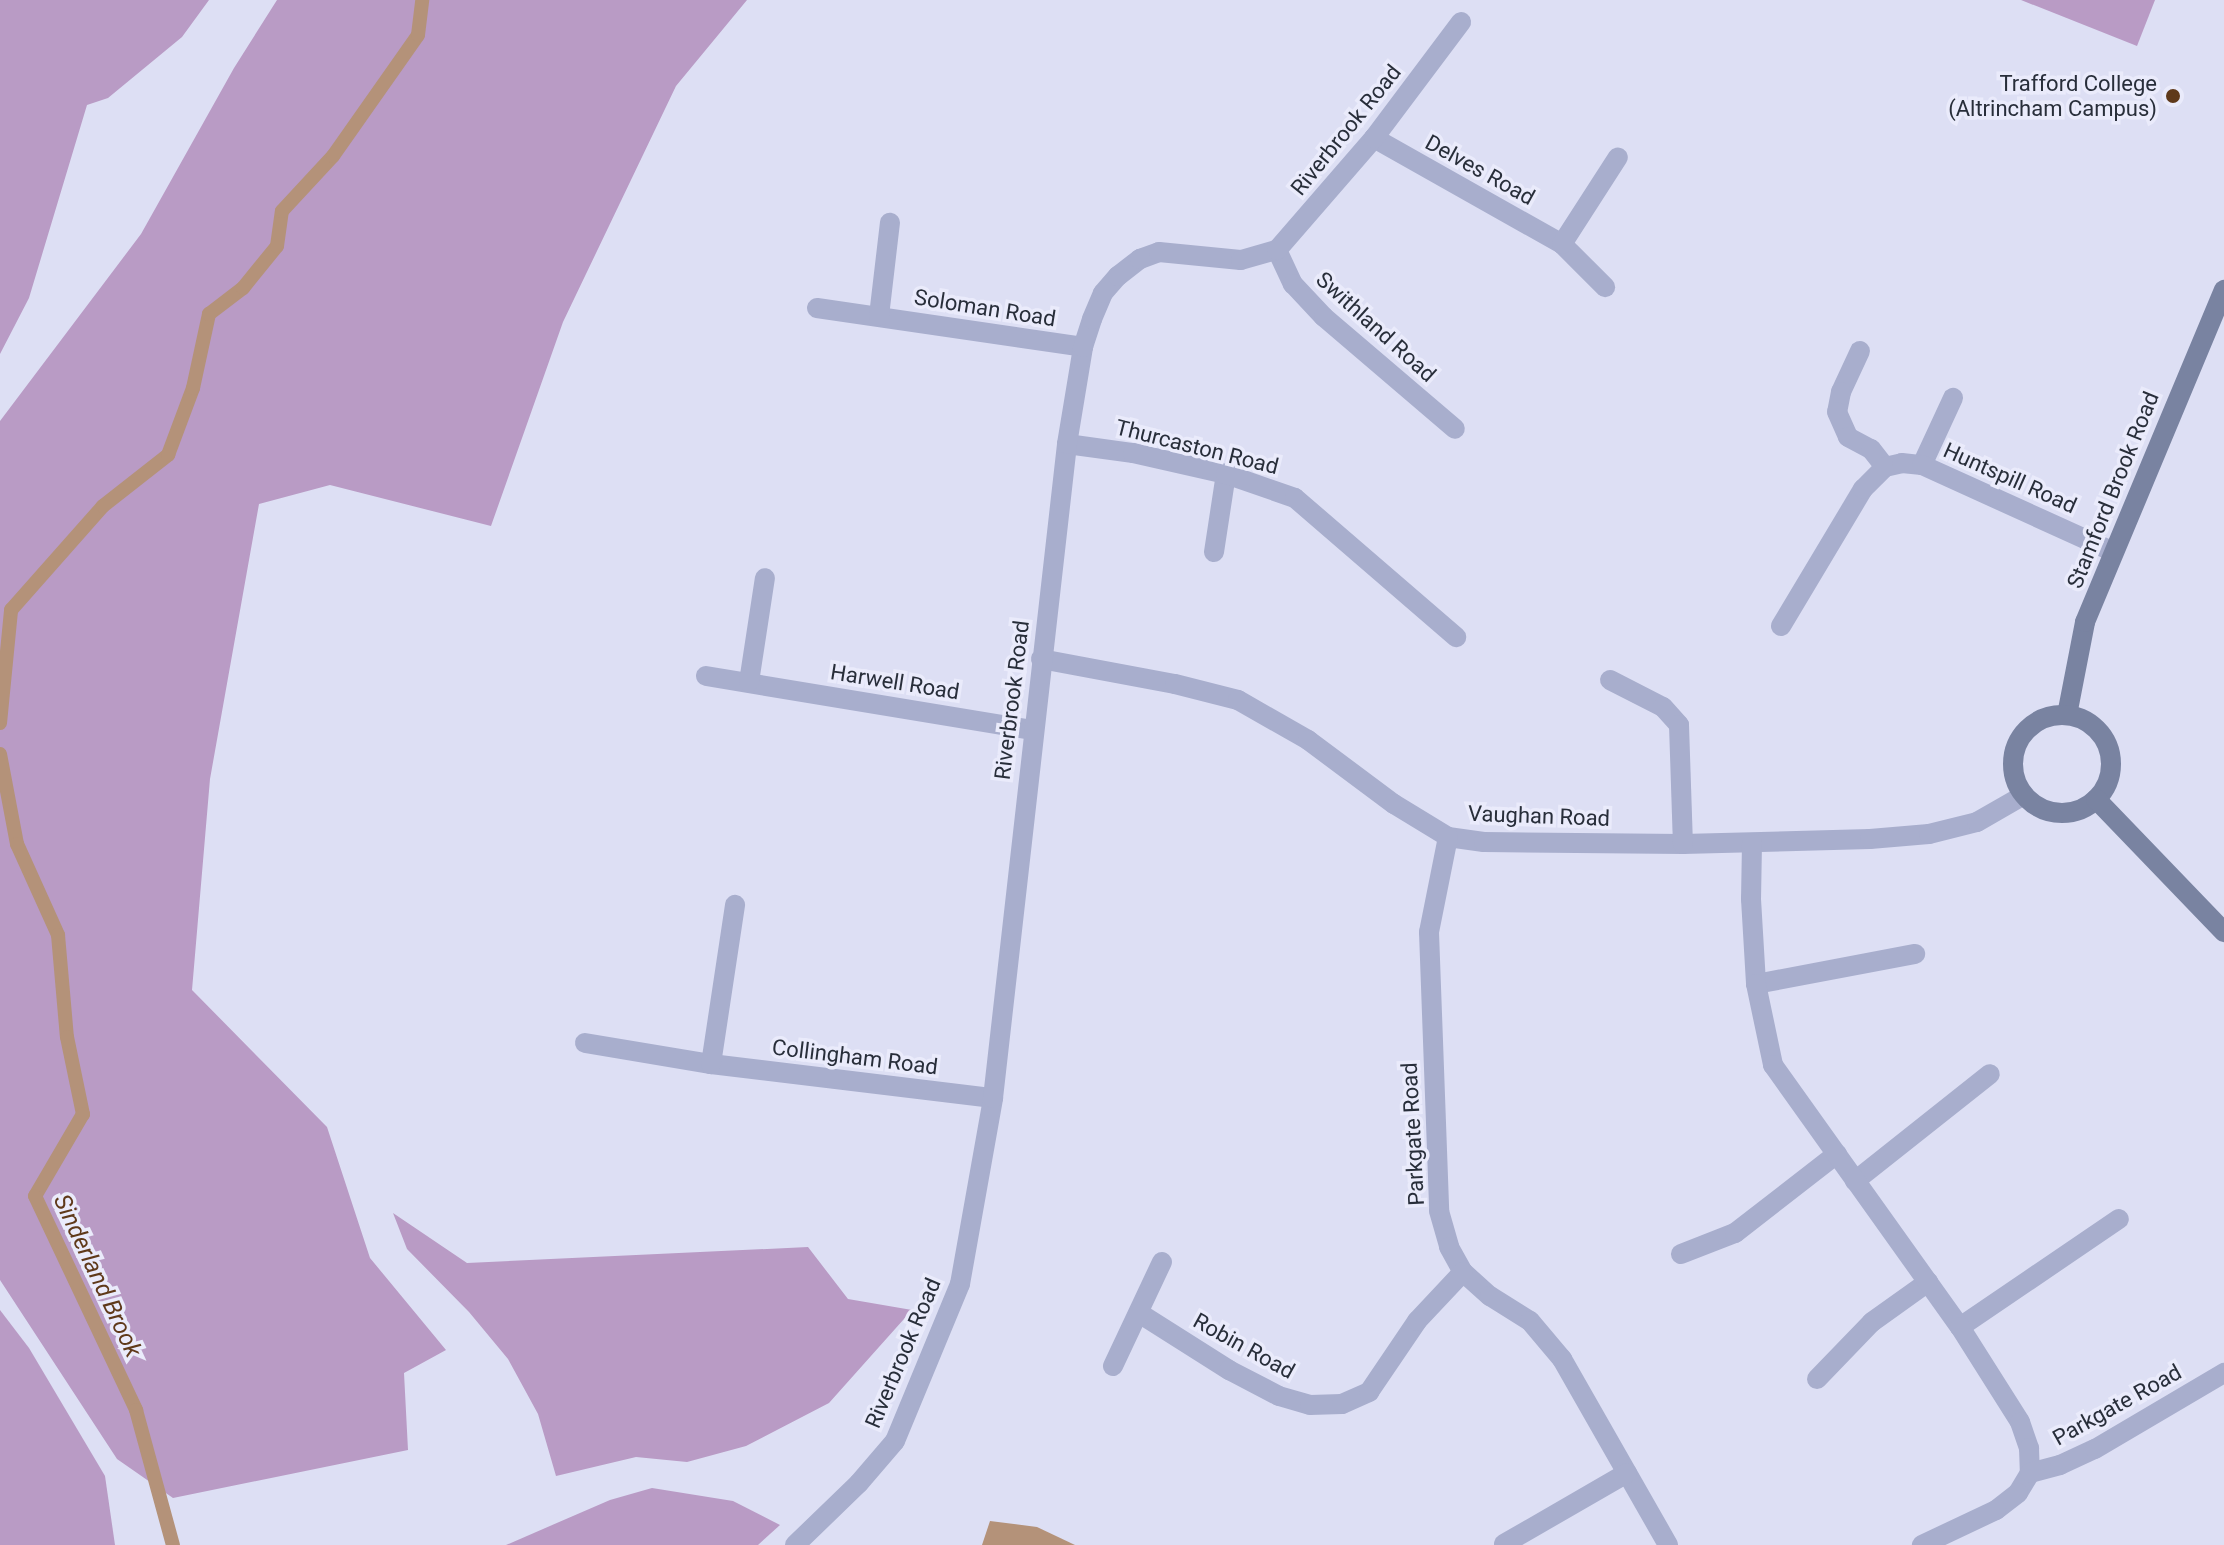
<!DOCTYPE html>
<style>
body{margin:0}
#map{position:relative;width:2224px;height:1545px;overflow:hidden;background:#dddff4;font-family:Roboto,sans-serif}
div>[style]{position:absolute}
.green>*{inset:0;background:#b99bc5}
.water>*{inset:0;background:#b49279}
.stream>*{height:14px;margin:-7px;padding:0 7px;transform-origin:7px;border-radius:7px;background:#b49279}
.lane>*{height:20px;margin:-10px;padding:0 10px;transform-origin:10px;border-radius:10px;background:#a8aecd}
.street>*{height:20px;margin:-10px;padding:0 10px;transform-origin:10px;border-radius:10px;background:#a8aecd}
.secondary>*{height:20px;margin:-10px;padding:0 10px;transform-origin:10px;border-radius:10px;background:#7983a1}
.secondary>.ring{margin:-10px;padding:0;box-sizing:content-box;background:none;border:20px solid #7983a1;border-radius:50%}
.dots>*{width:22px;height:22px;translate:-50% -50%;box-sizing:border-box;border:4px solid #eaebfb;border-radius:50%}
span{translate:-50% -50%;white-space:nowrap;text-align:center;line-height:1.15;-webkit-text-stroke:7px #eaebfb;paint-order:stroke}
.poi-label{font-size:22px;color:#282e3a}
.right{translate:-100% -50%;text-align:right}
.street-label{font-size:22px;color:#282e3a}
.water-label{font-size:24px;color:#5f391a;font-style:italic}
</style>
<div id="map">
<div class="green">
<div style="clip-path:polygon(0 0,209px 0,182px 37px,108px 98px,87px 105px,29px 298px,0 354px)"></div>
<div style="clip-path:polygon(277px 0,747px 0,676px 86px,563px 322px,491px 526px,330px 485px,259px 504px,210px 779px,192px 990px,327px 1127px,370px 1258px,446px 1350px,404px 1373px,408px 1450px,173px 1498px,117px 1459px,0 1280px,0 421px,141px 234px,234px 68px)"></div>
<div style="clip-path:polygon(2021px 0,2155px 0,2137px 46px)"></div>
<div style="clip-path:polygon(393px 1213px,467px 1263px,808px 1247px,848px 1299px,912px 1310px,829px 1403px,746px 1446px,687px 1462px,636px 1457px,556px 1476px,538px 1414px,508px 1359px,469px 1312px,407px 1249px)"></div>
<div style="clip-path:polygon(0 1310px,29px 1348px,105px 1476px,115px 1545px,0 1545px)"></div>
<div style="clip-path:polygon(652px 1488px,733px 1501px,780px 1525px,758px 1545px,506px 1545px,610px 1500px)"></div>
</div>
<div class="water">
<div style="clip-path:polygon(990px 1521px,1037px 1527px,1075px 1545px,982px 1545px)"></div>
</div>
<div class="stream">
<div style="left:0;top:723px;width:114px;rotate:-84.4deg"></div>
<div style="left:11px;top:610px;width:139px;rotate:-48.5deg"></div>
<div style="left:103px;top:506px;width:83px;rotate:-38.1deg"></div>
<div style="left:168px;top:455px;width:72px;rotate:-69.5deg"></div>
<div style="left:193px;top:388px;width:76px;rotate:-77.8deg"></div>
<div style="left:209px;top:314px;width:43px;rotate:-37.4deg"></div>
<div style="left:243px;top:288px;width:54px;rotate:-51deg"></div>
<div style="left:277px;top:246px;width:35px;rotate:-82deg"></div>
<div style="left:282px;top:211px;width:75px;rotate:-47.2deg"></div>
<div style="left:333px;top:156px;width:148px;rotate:-54.9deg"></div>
<div style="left:418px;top:35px;width:35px;rotate:-83deg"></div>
<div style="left:0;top:754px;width:92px;rotate:79.3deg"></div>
<div style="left:17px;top:844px;width:100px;rotate:65.7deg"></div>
<div style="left:58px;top:935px;width:102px;rotate:85deg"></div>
<div style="left:67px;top:1037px;width:79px;rotate:78.3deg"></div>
<div style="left:83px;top:1114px;width:95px;rotate:120.3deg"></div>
<div style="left:35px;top:1196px;width:237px;rotate:64.7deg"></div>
<div style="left:136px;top:1410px;width:140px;rotate:74.7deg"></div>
</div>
<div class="lane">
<div style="left:1374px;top:138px;width:216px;rotate:29.4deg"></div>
<div style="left:1562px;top:244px;width:61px;rotate:45deg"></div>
<div style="left:1562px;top:244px;width:103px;rotate:-57.2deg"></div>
<div style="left:1277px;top:250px;width:38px;rotate:65deg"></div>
<div style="left:1293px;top:284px;width:45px;rotate:46.8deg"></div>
<div style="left:1324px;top:317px;width:172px;rotate:40.5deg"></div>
<div style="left:1922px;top:465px;width:74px;rotate:-65.2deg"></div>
<div style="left:1214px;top:552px;width:79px;rotate:-81.3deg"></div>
<div style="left:1756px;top:984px;width:162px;rotate:-10.7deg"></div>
<div style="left:1855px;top:1181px;width:172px;rotate:-38.4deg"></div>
<div style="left:1681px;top:1254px;width:58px;rotate:-21.3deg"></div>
<div style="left:1735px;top:1233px;width:129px;rotate:-37.8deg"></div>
<div style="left:1960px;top:1327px;width:192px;rotate:-34.2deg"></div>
<div style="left:1817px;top:1379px;width:79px;rotate:-46deg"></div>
<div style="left:1872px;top:1322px;width:69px;rotate:-35.5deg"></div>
</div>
<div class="street">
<div style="left:817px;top:308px;width:269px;rotate:8.3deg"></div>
<div style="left:879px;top:316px;width:94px;rotate:-83.3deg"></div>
<div style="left:1860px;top:351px;width:45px;rotate:114.9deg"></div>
<div style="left:1841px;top:392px;width:20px;rotate:101deg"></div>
<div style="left:1837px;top:412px;width:27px;rotate:66deg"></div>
<div style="left:1848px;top:437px;width:26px;rotate:28deg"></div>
<div style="left:1871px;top:449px;width:23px;rotate:52deg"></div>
<div style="left:1067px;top:444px;width:67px;rotate:7.8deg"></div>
<div style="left:1133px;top:453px;width:95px;rotate:12.7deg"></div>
<div style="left:1226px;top:474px;width:73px;rotate:19.2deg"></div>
<div style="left:1295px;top:498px;width:213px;rotate:40.8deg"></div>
<div style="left:1781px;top:626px;width:160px;rotate:-59.1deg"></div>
<div style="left:1863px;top:489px;width:31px;rotate:-45deg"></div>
<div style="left:1885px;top:467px;width:17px;rotate:-13deg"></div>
<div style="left:1902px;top:463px;width:20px;rotate:6deg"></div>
<div style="left:1922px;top:465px;width:209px;rotate:24.4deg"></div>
<div style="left:1041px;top:659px;width:136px;rotate:10.6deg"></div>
<div style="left:1175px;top:684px;width:65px;rotate:14.3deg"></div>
<div style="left:1238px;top:700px;width:81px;rotate:29.7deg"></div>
<div style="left:1308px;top:740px;width:107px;rotate:36.7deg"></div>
<div style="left:1394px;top:804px;width:63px;rotate:31.4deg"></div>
<div style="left:1448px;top:837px;width:36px;rotate:8deg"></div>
<div style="left:1484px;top:842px;width:199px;rotate:0.6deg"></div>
<div style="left:1683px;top:844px;width:187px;rotate:-1.5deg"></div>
<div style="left:1870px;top:839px;width:59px;rotate:-4.8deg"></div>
<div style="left:1929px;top:834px;width:49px;rotate:-14deg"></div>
<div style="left:1977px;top:822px;width:54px;rotate:-29.9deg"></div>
<div style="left:706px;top:676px;width:330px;rotate:9.4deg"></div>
<div style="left:1610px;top:680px;width:59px;rotate:27deg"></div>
<div style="left:1663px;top:707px;width:24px;rotate:48deg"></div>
<div style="left:1679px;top:725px;width:119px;rotate:88.1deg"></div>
<div style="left:749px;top:682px;width:105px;rotate:-81.3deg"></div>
<div style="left:1448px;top:837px;width:97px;rotate:101.3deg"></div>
<div style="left:1429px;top:932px;width:279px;rotate:87.9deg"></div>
<div style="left:1439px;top:1211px;width:37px;rotate:74deg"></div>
<div style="left:1449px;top:1247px;width:29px;rotate:61deg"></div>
<div style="left:1463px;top:1272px;width:36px;rotate:42deg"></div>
<div style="left:1490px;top:1296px;width:47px;rotate:32deg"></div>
<div style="left:1530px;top:1321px;width:50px;rotate:49.9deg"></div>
<div style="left:1562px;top:1359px;width:214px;rotate:60.3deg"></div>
<div style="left:1752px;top:843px;width:56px;rotate:91deg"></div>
<div style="left:1751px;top:899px;width:85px;rotate:86.6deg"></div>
<div style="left:1756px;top:984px;width:83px;rotate:78.1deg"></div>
<div style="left:1773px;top:1065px;width:322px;rotate:54.5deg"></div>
<div style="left:1960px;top:1327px;width:112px;rotate:57.7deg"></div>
<div style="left:2020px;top:1422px;width:28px;rotate:71deg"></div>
<div style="left:2029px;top:1448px;width:25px;rotate:88deg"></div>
<div style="left:2030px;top:1473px;width:23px;rotate:121deg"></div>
<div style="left:2018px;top:1493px;width:28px;rotate:142deg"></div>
<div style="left:1996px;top:1510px;width:82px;rotate:154.7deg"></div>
<div style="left:585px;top:1043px;width:128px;rotate:9.5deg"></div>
<div style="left:711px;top:1064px;width:284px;rotate:6.9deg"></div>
<div style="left:711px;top:1064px;width:161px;rotate:-81.4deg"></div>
<div style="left:1139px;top:1313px;width:107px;rotate:32.3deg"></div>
<div style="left:1229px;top:1370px;width:56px;rotate:27.5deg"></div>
<div style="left:1279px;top:1396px;width:32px;rotate:16deg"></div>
<div style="left:1310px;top:1405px;width:32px;rotate:-2deg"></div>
<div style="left:1342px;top:1404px;width:30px;rotate:-24deg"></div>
<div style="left:1369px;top:1392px;width:86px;rotate:-55.9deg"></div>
<div style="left:1417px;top:1321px;width:67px;rotate:-46.8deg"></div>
<div style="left:1113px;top:1366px;width:115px;rotate:-64.8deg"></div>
<div style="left:2030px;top:1473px;width:31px;rotate:-15deg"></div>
<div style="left:2060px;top:1465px;width:38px;rotate:-25deg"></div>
<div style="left:2095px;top:1449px;width:150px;rotate:-30.5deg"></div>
<div style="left:1504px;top:1544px;width:142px;rotate:-30deg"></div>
<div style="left:795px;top:1545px;width:89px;rotate:-44.1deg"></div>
<div style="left:859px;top:1483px;width:55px;rotate:-49.4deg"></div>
<div style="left:895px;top:1441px;width:170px;rotate:-67.5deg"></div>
<div style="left:960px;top:1284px;width:189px;rotate:-79.9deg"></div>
<div style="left:993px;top:1098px;width:658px;rotate:-83.54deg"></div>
<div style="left:1067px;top:444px;width:98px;rotate:-80.6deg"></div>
<div style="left:1083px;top:347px;width:29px;rotate:-72deg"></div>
<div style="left:1092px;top:319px;width:28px;rotate:-67deg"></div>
<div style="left:1103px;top:293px;width:23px;rotate:-49deg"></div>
<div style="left:1118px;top:276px;width:28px;rotate:-38deg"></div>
<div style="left:1140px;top:259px;width:20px;rotate:-20deg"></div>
<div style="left:1159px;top:252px;width:82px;rotate:5.6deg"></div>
<div style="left:1241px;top:260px;width:37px;rotate:-16deg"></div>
<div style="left:1277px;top:250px;width:148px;rotate:-49.1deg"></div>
<div style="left:1374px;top:138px;width:145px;rotate:-53.1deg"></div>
</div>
<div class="secondary">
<div style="left:2067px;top:715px;width:95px;rotate:-79deg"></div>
<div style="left:2085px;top:622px;width:360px;rotate:-67.3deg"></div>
<div class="ring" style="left:2013px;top:715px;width:78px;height:78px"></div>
<div style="left:2096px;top:799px;width:185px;rotate:46.1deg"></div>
</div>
<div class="dots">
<div style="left:2173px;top:96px;background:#5f391a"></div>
</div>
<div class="poi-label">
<span class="right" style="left:2157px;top:96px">Trafford College<br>(Altrincham Campus)</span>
</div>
<div class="street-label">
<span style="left:1346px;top:130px;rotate:-51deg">Riverbrook Road</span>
<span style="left:1480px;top:170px;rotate:29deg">Delves Road</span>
<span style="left:985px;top:308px;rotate:9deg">Soloman Road</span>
<span style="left:1376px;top:327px;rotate:42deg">Swithland Road</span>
<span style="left:1197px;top:447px;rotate:14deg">Thurcaston Road</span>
<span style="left:2010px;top:478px;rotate:24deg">Huntspill Road</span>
<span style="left:2113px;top:490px;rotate:-68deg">Stamford Brook Road</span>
<span style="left:895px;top:682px;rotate:9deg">Harwell Road</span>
<span style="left:1012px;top:700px;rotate:-83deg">Riverbrook Road</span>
<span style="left:1539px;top:816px;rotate:2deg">Vaughan Road</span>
<span style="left:855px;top:1057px;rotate:7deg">Collingham Road</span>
<span style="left:1413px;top:1134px;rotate:-93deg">Parkgate Road</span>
<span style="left:1244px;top:1346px;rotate:29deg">Robin Road</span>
<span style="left:903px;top:1353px;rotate:-67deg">Riverbrook Road</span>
<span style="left:2117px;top:1405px;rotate:-29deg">Parkgate Road</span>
</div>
<div class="water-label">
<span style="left:97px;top:1276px;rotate:65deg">Sinderland Brook</span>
</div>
</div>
